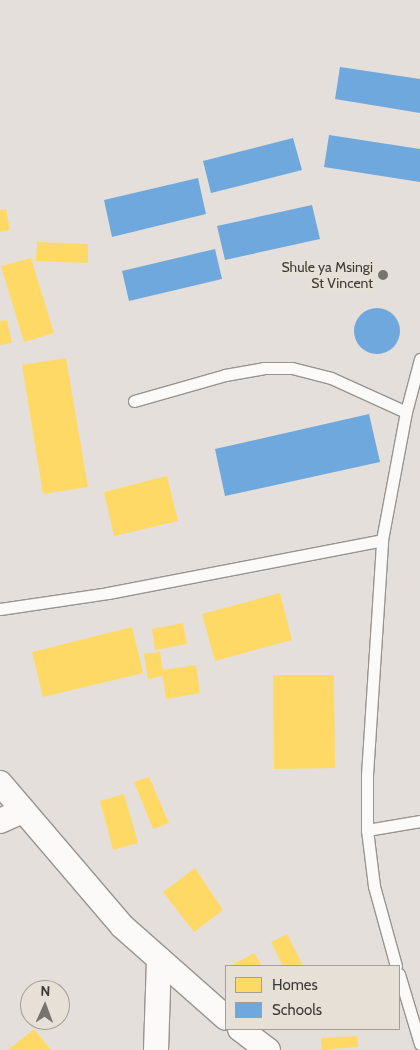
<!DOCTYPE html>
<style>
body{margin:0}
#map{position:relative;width:420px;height:1050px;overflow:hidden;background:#e4dfda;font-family:Cabin,sans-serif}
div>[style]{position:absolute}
.homes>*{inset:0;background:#ffd966}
.schools>*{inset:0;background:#6fa8dc}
.round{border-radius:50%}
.roads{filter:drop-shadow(1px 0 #989491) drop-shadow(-1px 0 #989491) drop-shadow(0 1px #989491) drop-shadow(0 -1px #989491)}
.lane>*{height:11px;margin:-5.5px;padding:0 5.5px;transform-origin:5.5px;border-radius:5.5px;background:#fbfaf9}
.street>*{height:24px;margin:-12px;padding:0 12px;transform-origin:12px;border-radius:12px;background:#fbfaf9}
.dots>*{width:14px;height:14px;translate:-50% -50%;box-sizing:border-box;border:2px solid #e7e0d7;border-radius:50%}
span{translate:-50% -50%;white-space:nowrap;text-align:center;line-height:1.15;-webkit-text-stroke:5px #e7e0d7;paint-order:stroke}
.poi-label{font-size:14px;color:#3c3a36}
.right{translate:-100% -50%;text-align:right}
.legend{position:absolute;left:225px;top:965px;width:175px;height:65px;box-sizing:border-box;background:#e7e0d7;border:1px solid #a39e97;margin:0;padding:6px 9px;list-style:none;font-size:15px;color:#3c3a36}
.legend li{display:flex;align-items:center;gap:10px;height:25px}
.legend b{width:25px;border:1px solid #a39e97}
.north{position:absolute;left:20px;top:980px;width:50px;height:50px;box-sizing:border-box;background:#e7e0d7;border:1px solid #a39e97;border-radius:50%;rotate:2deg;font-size:14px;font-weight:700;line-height:20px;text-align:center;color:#3c3a36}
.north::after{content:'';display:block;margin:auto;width:18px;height:22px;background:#77746f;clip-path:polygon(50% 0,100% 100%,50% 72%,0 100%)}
</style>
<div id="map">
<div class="homes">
<div style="clip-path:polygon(6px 209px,10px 230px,0 232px,0 210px)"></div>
<div style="clip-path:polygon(37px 242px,88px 244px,88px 263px,36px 261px)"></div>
<div style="clip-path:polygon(31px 258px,54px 333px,24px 342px,1px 266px)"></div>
<div style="clip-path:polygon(7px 320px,12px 343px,0 345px,0 321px)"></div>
<div style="clip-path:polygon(66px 358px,88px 487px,43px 494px,22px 365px)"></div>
<div style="clip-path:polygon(167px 476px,178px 521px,114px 536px,104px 492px)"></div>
<div style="clip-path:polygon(280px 593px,292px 640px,215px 661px,202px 614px)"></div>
<div style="clip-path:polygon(183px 623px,187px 644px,155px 650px,152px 629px)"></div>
<div style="clip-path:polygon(132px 627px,143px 673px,43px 697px,32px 652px)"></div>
<div style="clip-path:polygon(160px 652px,163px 670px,196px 665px,200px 693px,166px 699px,163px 676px,148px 679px,144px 654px)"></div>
<div style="clip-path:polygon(273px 675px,334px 675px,335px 768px,274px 769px)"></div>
<div style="clip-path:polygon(149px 777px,169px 823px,153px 829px,134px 782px)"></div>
<div style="clip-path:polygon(124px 794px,138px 843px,113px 850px,100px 801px)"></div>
<div style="clip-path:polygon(195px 868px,223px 910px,194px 932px,163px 892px)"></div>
<div style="clip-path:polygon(287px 934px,303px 966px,283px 966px,271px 942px)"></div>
<div style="clip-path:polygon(254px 953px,262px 966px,231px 966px)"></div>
<div style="clip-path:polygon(34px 1029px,51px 1050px,8px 1050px)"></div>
<div style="clip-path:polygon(357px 1036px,358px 1047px,322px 1050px,321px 1038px)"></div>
</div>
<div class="schools">
<div style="clip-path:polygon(340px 67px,420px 79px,420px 113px,335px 99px)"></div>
<div style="clip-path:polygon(329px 135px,420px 149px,420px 182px,324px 167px)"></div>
<div style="clip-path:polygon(293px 138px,302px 170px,211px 193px,203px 161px)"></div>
<div style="clip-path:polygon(198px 178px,206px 214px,112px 237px,104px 200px)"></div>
<div style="clip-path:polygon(312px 205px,320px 239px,225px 260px,217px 226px)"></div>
<div style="clip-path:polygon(215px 249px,222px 279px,129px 301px,122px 271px)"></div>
<div class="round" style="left:354px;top:308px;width:46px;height:46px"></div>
<div style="clip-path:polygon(369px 414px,380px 462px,225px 496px,215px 449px)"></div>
</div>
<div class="roads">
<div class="lane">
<div style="left:134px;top:401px;width:95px;rotate:-15.9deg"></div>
<div style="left:225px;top:375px;width:39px;rotate:-10deg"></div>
<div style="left:263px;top:368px;width:29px"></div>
<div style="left:292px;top:368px;width:40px;rotate:14.4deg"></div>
<div style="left:331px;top:378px;width:82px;rotate:24.4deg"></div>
<div style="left:0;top:609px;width:109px;rotate:-8.4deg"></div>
<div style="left:108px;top:593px;width:279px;rotate:-10.9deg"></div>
<div style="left:367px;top:830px;width:54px;rotate:-9.6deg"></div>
<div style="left:396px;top:966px;width:83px;rotate:-105.4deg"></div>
<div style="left:374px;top:886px;width:56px;rotate:-97.1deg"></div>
<div style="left:367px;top:830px;width:55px;rotate:-90deg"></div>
<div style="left:367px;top:775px;width:235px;rotate:-86.3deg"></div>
<div style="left:382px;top:540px;width:130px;rotate:-79.4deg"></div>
<div style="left:406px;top:412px;width:55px;rotate:-75.2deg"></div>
<div style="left:399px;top:974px;width:73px;rotate:73.3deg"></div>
</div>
<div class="street">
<div style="left:0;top:783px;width:188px;rotate:49.5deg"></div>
<div style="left:122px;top:926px;width:139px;rotate:41.5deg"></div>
<div style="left:0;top:821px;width:24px;rotate:-24deg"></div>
<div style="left:240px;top:1029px;width:35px;rotate:37deg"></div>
<div style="left:156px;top:1050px;width:91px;rotate:-88.1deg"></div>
</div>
</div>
<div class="dots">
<div style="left:383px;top:275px;background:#77746f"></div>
</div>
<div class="poi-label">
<span class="right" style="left:373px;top:275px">Shule ya Msingi<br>St Vincent</span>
</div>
<ul class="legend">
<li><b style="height:14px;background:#ffd966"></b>Homes</li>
<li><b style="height:14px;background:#6fa8dc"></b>Schools</li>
</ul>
<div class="north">N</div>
</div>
